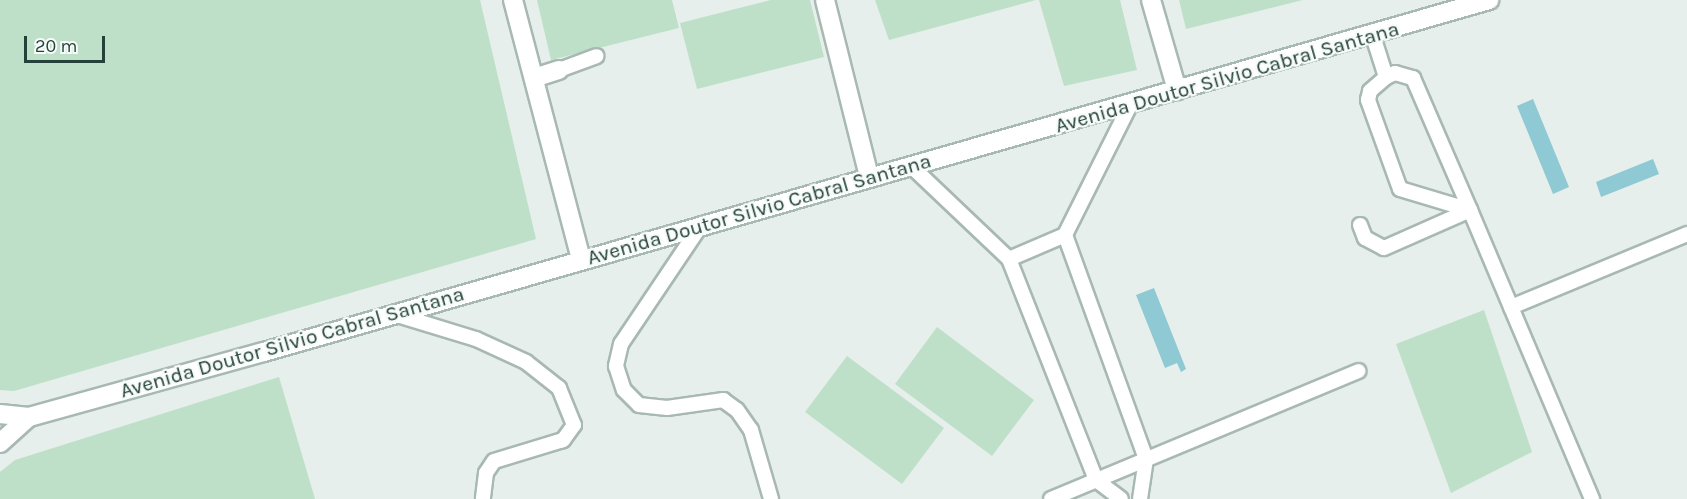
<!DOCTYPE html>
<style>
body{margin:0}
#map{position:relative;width:1687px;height:499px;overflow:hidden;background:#e6efeb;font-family:Karla,sans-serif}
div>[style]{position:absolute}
.green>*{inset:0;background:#bfe0c8}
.water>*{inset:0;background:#8ec9d4}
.roads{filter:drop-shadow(2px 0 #a8b8b2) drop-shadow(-2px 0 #a8b8b2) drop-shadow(0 2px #a8b8b2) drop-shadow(0 -2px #a8b8b2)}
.service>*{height:14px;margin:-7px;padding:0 7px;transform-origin:7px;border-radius:7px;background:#fff}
.minor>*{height:18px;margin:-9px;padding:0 9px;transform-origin:9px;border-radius:9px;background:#fff}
.tertiary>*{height:18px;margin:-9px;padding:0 9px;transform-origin:9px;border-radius:9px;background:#fff}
span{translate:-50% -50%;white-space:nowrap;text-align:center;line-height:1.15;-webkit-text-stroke:4.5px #f7fbf9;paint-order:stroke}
.street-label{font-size:21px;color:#24423a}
.scale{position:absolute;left:24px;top:36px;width:81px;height:27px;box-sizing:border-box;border:3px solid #24423a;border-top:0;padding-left:8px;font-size:18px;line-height:21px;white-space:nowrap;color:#24423a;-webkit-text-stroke:4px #f7fbf9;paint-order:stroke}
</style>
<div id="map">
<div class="green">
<div style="clip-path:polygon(0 0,480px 0,536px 239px,14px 391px,0 390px)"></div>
<div style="clip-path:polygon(537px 0,672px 0,679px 28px,551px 60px)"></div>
<div style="clip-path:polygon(771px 0,810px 0,824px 57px,697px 89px,680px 23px)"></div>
<div style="clip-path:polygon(875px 0,1036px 0,889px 40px)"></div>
<div style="clip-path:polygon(1039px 0,1120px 0,1137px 70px,1064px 86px)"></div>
<div style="clip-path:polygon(1179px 0,1303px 0,1186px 29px)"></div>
<div style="clip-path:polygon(1484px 310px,1532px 452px,1451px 493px,1396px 344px)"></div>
<div style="clip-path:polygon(937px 327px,1034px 400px,992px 456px,895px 384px)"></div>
<div style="clip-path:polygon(847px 356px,944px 428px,902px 484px,805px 412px)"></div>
<div style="clip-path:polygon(279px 377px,315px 499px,0 499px,0 472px,15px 460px)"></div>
</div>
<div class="water">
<div style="clip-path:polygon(1533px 99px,1569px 187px,1553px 194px,1517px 106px)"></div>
<div style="clip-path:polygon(1653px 159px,1659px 174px,1601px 197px,1596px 182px)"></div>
<div style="clip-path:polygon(1154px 288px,1186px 369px,1181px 372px,1177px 363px,1165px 368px,1136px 295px)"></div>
</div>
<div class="roads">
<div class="service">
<div style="left:1373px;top:36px;width:43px;rotate:72.4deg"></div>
<div style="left:559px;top:70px;width:40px;rotate:-20.2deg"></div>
<div style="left:1130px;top:105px;width:145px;rotate:116.6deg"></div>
<div style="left:1065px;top:235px;width:238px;rotate:70.1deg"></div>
<div style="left:1146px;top:459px;width:40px;rotate:98.5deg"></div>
<div style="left:911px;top:166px;width:135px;rotate:43.5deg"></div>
<div style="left:1009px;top:259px;width:238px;rotate:68.5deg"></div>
<div style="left:1096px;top:480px;width:31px;rotate:37deg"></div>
<div style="left:1470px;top:210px;width:73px;rotate:-163.3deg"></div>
<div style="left:1400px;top:189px;width:95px;rotate:-109.8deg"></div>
<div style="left:1368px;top:100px;width:9px;rotate:-77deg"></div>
<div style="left:1370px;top:91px;width:21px;rotate:-41deg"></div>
<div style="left:1386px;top:77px;width:10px;rotate:-24deg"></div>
<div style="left:1395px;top:73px;width:19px;rotate:16deg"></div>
<div style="left:1413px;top:78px;width:144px;rotate:66.6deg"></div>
<div style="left:1470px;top:210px;width:314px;rotate:67.1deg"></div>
<div style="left:701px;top:225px;width:143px;rotate:123.9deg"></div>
<div style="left:621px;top:344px;width:23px;rotate:103deg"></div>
<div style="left:616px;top:366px;width:25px;rotate:72deg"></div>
<div style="left:624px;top:390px;width:21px;rotate:45deg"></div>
<div style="left:639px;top:405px;width:28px;rotate:6deg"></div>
<div style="left:667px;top:408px;width:57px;rotate:-8.1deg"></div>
<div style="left:723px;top:400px;width:17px;rotate:36deg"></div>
<div style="left:737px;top:410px;width:24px;rotate:55deg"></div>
<div style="left:751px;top:430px;width:72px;rotate:73.8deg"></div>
<div style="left:1360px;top:225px;width:14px;rotate:69deg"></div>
<div style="left:1365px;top:238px;width:21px;rotate:28deg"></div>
<div style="left:1384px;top:248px;width:94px;rotate:-23.8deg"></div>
<div style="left:1009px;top:259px;width:61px;rotate:-23.2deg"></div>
<div style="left:1511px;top:307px;width:191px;rotate:-22.5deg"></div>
<div style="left:394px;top:314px;width:86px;rotate:17deg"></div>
<div style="left:476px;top:339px;width:55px;rotate:24.7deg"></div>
<div style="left:526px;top:362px;width:42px;rotate:38.2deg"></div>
<div style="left:559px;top:388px;width:40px;rotate:68deg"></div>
<div style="left:574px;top:425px;width:19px;rotate:126deg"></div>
<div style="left:563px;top:440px;width:72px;rotate:163.1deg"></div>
<div style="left:494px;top:461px;width:14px;rotate:124deg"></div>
<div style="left:486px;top:473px;width:26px;rotate:97deg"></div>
<div style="left:1051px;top:499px;width:333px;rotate:-22.6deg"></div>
</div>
<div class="minor">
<div style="left:513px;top:0;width:268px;rotate:75.3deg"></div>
<div style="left:825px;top:0;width:182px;rotate:76deg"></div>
<div style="left:1151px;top:0;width:94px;rotate:73.9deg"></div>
<div style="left:534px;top:78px;width:26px;rotate:-18deg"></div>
</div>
<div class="tertiary">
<div style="left:0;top:414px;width:29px;rotate:6deg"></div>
<div style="left:29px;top:417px;width:244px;rotate:-15.5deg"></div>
<div style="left:264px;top:352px;width:1275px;rotate:-16.03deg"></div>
<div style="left:0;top:443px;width:39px;rotate:-42deg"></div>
</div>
</div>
<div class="street-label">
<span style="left:1227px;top:77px;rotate:-16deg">Avenida Doutor Silvio Cabral Santana</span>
<span style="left:759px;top:209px;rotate:-16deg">Avenida Doutor Silvio Cabral Santana</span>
<span style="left:292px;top:342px;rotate:-16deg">Avenida Doutor Silvio Cabral Santana</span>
</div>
<div class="scale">20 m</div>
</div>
